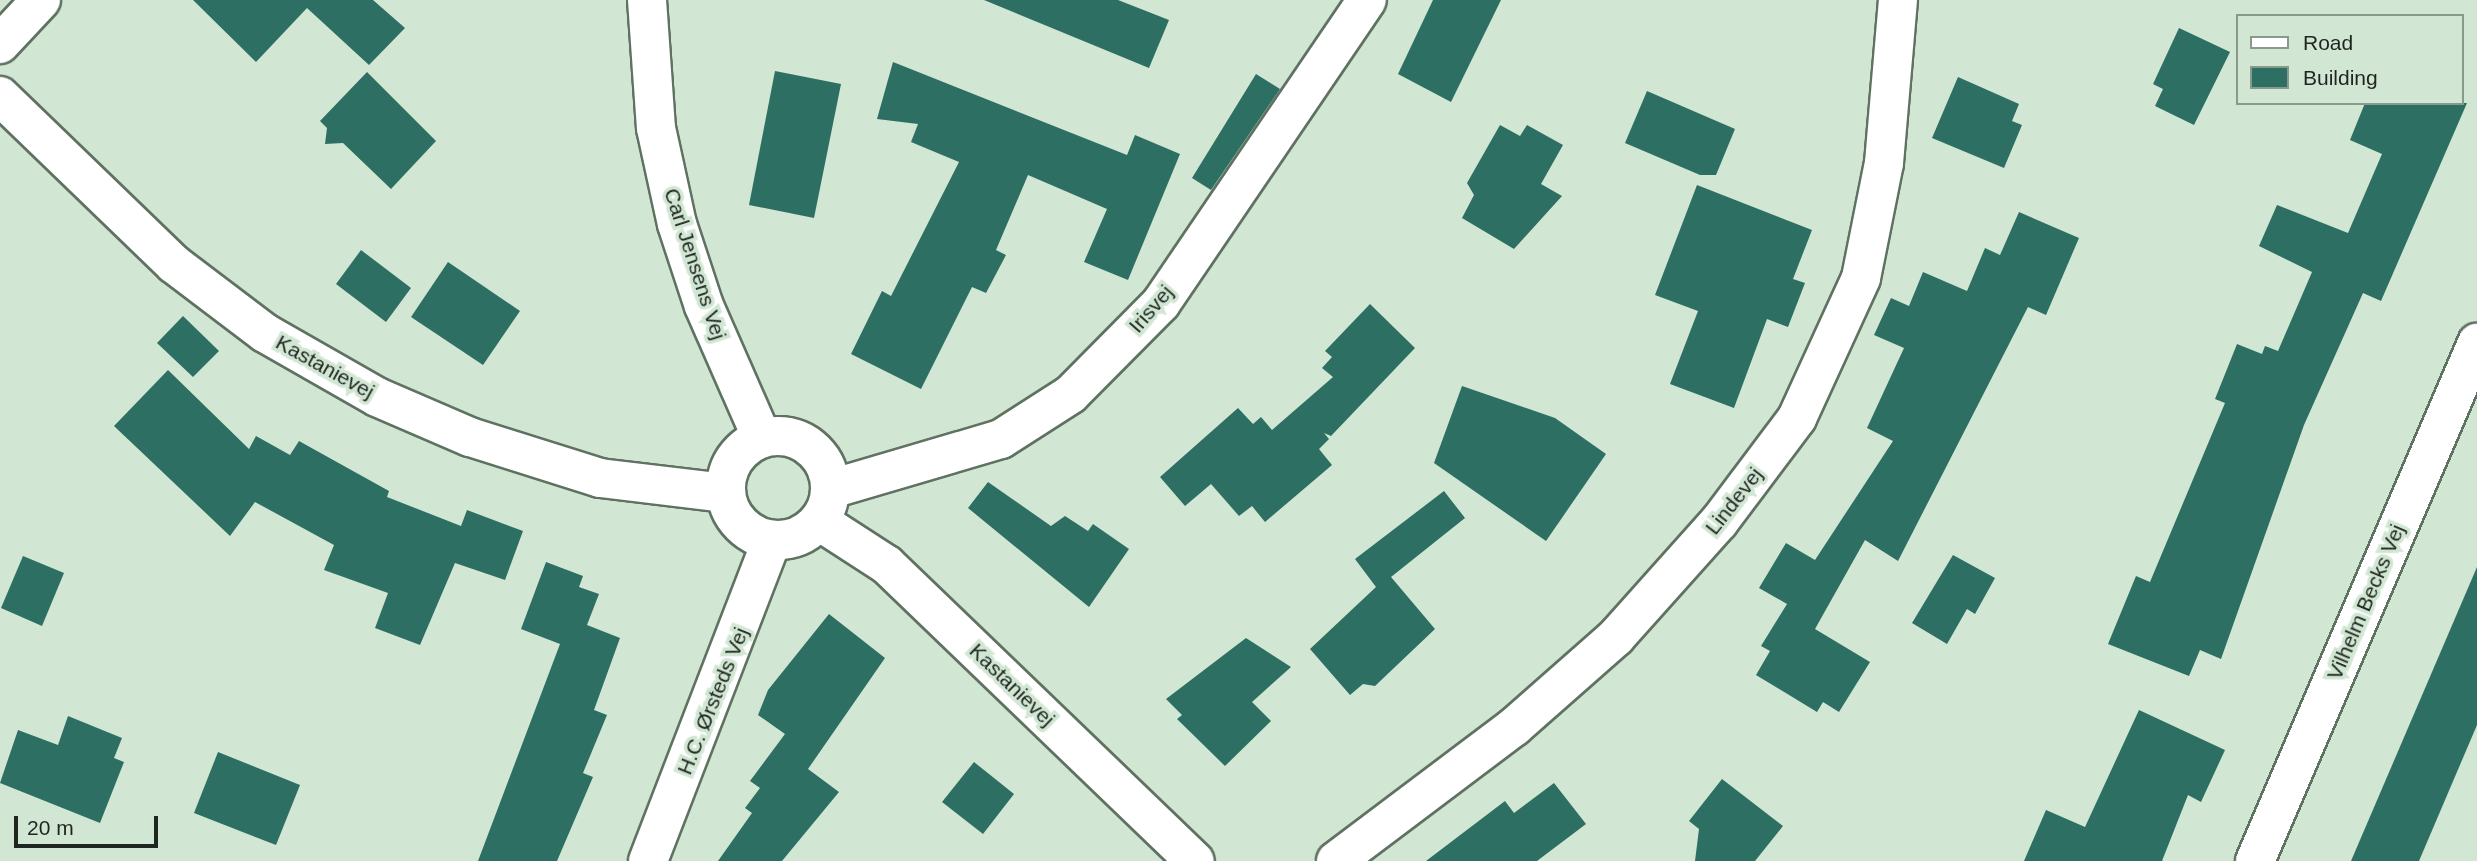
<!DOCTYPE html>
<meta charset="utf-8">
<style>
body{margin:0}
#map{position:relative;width:2477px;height:861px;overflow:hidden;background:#d1e6d3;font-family:Helvetica,sans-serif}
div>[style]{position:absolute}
.building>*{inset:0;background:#2e6f63}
.roads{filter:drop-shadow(2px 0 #5f7262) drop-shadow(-2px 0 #5f7262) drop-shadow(0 2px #5f7262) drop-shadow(0 -2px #5f7262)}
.street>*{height:38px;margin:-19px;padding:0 19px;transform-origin:19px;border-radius:19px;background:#fff}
.street>.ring{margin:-19px;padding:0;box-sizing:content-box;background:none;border:38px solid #fff;border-radius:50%}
.secondary>*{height:38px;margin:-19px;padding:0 19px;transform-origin:19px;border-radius:19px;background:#fff}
span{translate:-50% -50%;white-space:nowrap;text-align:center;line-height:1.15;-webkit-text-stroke:7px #d1e6d3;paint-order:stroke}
.street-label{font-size:21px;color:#1e261f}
.legend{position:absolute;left:2236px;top:14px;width:228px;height:91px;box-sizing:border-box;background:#d1e6d3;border:2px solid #89998b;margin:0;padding:9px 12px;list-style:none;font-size:21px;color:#1e261f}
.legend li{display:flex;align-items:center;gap:14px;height:35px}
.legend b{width:35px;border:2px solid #89998b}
.scale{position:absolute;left:14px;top:816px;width:144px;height:32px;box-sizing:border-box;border:4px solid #1e261f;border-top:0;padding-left:9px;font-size:21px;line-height:24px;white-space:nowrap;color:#1e261f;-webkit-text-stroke:5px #d1e6d3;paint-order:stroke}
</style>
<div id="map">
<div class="building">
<div style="clip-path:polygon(193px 0,373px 0,405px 28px,369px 65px,307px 8px,256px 62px)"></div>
<div style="clip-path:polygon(984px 0,1118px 0,1169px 20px,1149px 68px)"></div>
<div style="clip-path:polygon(1433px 0,1501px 0,1451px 102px,1398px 74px)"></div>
<div style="clip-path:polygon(2179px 28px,2230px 52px,2194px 125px,2155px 106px,2163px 89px,2153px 84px)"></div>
<div style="clip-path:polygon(893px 62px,1127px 155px,1135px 135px,1180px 154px,1128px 280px,1084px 262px,1107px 209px,1028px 175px,996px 250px,1006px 255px,986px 293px,972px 287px,921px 389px,851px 354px,882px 291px,891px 296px,959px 162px,911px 142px,918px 124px,877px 119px)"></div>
<div style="clip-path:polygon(775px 71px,841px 84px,814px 218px,749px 205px)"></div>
<div style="clip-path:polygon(367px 72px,436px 141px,391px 189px,343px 143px,325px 144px,327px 128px,320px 121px)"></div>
<div style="clip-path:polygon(1256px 74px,1280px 89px,1211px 190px,1192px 178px)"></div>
<div style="clip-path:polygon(1958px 77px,2019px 104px,2012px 121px,2022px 125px,2004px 168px,1932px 138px)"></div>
<div style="clip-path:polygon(1647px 91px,1735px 129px,1716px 175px,1700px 175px,1625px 143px)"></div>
<div style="clip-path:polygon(2365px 103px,2467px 103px,2381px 301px,2363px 293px,2304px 425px,2221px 659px,2200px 650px,2189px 676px,2108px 644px,2136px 576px,2150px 582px,2225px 403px,2215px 399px,2237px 344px,2262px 354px,2265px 346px,2278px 351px,2312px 272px,2259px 246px,2277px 205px,2348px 233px,2382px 154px,2350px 140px)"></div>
<div style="clip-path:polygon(1500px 125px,1520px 136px,1527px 125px,1563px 145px,1541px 184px,1562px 196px,1514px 249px,1462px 218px,1474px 195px,1467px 183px)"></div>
<div style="clip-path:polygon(1697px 185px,1812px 230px,1793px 279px,1805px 283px,1788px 327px,1767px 319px,1734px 408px,1670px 384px,1698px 311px,1655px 295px)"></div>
<div style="clip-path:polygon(2019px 212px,2079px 238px,2046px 315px,2028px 307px,1898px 561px,1865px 540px,1815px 629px,1870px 662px,1839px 712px,1823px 702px,1817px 712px,1756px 675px,1770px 651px,1761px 646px,1787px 604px,1759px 588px,1786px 543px,1815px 560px,1893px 441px,1867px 428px,1904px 348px,1874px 335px,1891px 298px,1909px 306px,1923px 272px,1967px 291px,1985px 248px,2000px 255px)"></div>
<div style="clip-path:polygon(361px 250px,411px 288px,386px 322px,336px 284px)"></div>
<div style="clip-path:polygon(448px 262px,520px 311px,483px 365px,411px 317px)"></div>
<div style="clip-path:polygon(1370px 304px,1415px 348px,1331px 436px,1324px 433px,1329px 439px,1319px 449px,1332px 465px,1265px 522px,1252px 506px,1239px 516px,1211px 484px,1185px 506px,1160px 477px,1238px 408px,1253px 424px,1261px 417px,1272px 430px,1333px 377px,1322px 368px,1332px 357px,1325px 351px)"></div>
<div style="clip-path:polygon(183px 316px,219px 351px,193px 377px,157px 343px)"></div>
<div style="clip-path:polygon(168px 370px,249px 449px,256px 436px,290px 455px,299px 441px,389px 491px,387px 497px,461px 526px,467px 510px,523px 531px,505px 580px,455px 563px,420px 645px,375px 628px,388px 593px,324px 570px,334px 545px,255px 502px,230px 536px,114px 426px)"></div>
<div style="clip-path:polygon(1462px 386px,1555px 418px,1606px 454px,1546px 541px,1434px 463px)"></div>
<div style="clip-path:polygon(988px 482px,1051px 526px,1065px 516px,1088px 531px,1093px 524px,1129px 549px,1089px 607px,968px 508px)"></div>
<div style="clip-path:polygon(1444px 491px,1465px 518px,1391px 577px,1435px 629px,1375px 686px,1363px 684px,1350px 695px,1310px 649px,1376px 587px,1355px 559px)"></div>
<div style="clip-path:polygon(1953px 555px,1995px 578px,1975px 614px,1967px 609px,1947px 644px,1912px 623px)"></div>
<div style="clip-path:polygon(23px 556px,64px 573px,42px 626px,1px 608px)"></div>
<div style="clip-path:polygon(546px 562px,583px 576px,579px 587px,599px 594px,587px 625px,620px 638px,594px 710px,607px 715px,583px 773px,593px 777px,557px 861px,478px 861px,560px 644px,521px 629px)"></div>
<div style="clip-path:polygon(2477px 567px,2477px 725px,2419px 861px,2351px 861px)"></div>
<div style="clip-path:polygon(829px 614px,885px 658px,808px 769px,839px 792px,782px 861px,718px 861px,752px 813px,745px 808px,760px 788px,750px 781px,785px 734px,758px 715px,768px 690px)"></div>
<div style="clip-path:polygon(1246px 638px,1291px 667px,1252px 702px,1271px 721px,1225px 766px,1177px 719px,1182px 715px,1166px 699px)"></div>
<div style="clip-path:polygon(2139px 710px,2225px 750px,2201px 802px,2188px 795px,2162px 861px,2024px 861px,2046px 810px,2085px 827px)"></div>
<div style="clip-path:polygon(68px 716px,122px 738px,114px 758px,124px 762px,100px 823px,0 783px,18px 730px,58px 745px)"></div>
<div style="clip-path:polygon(218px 752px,300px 785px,276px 845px,194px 813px)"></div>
<div style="clip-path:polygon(974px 762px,1014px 794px,983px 834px,942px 802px)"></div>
<div style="clip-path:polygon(1722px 779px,1783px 826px,1755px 861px,1695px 861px,1699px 829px,1689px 821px)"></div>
<div style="clip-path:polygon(1554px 783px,1586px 824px,1537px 861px,1426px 861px,1505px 801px,1514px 813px)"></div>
</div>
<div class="roads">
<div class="street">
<div style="left:0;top:44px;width:60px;rotate:-47deg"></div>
<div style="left:0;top:96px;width:242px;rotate:44deg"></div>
<div style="left:174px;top:264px;width:114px;rotate:37.2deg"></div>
<div style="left:265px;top:333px;width:129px;rotate:29.7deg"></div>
<div style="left:377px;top:397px;width:101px;rotate:23.3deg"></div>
<div style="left:470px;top:437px;width:136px;rotate:17.5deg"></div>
<div style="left:600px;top:478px;width:127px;rotate:6.8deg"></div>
<div class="ring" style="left:726px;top:436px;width:66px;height:66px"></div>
<div style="left:831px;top:489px;width:177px;rotate:-16.4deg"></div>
<div style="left:1001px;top:439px;width:83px;rotate:-32.7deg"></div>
<div style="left:1071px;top:394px;width:128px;rotate:-45.3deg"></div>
<div style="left:1161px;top:303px;width:366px;rotate:-55.8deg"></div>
<div style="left:819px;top:521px;width:81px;rotate:32.9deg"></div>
<div style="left:887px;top:565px;width:427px;rotate:43.9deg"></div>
<div style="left:648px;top:861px;width:344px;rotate:-68.9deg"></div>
<div style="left:1336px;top:861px;width:223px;rotate:-37deg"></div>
<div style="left:1514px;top:727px;width:136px;rotate:-41.4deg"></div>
<div style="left:1616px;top:637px;width:154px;rotate:-48.2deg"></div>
<div style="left:1719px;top:522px;width:130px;rotate:-53.1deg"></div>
<div style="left:1797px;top:418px;width:154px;rotate:-65.4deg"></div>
<div style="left:1861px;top:278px;width:117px;rotate:-78.7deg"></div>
<div style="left:1884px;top:163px;width:164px;rotate:-85.1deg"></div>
</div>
<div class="secondary">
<div style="left:647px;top:0;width:128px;rotate:86deg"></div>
<div style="left:656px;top:128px;width:98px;rotate:77.7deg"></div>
<div style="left:677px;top:224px;width:86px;rotate:71.8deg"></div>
<div style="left:704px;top:306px;width:144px;rotate:66.3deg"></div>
<div style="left:2255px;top:861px;width:564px;rotate:-66.8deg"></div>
</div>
</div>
<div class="street-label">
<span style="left:695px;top:264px;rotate:72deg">Carl Jensens Vej</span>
<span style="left:1151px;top:309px;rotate:-49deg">Irisvej</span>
<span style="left:325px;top:367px;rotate:29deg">Kastanievej</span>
<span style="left:1734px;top:501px;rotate:-52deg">Lindevej</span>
<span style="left:2366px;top:602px;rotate:-67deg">Vilhelm Becks Vej</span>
<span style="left:1012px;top:685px;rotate:44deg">Kastanievej</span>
<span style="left:713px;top:701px;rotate:-68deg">H.C. Ørsteds Vej</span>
</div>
<ul class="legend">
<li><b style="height:9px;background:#fff"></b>Road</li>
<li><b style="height:19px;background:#2e6f63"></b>Building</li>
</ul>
<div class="scale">20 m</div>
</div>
